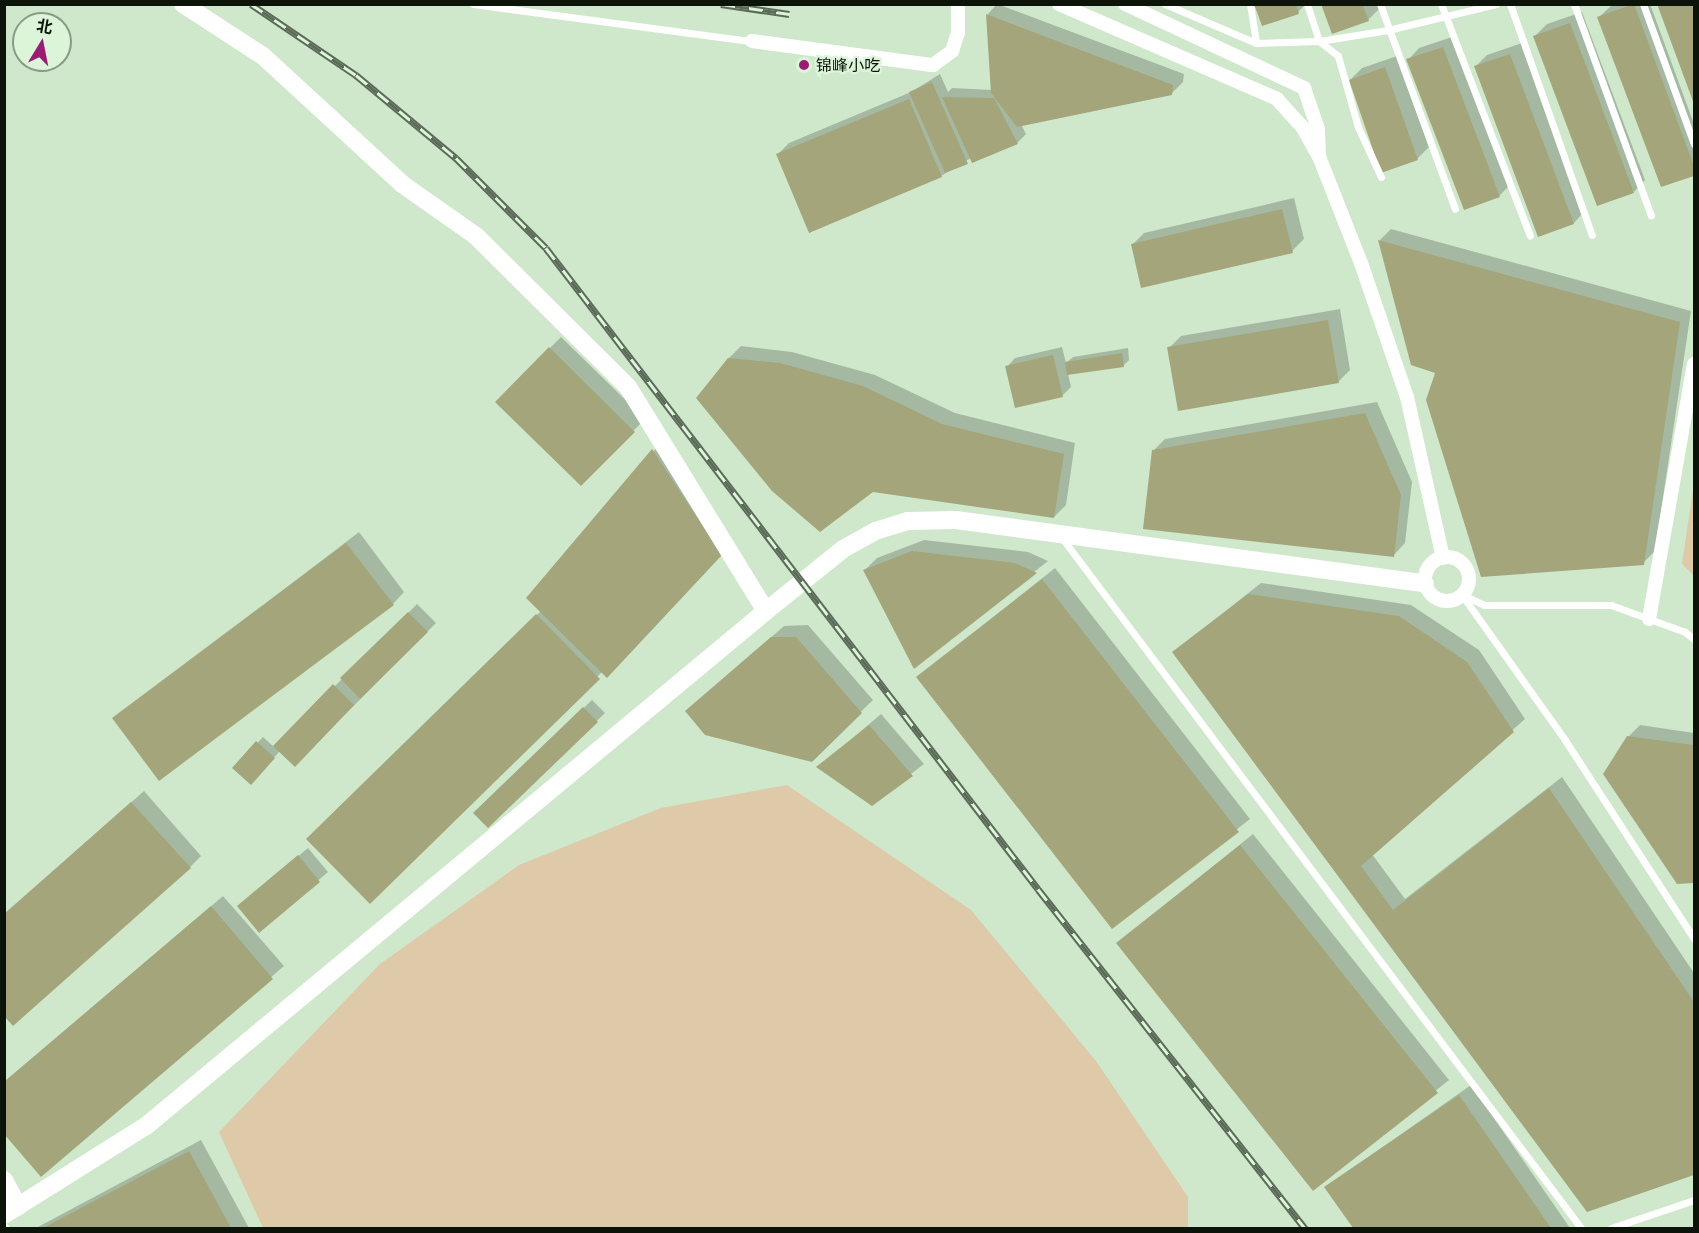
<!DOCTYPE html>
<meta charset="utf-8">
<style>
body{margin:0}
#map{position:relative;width:1699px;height:1233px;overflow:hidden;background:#cfe8cb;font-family:"Asap Condensed","Noto Sans SC",sans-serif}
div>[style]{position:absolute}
.green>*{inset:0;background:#dec9a9}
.shadow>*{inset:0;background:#0003}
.building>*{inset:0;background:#a4a57b}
.lane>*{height:7px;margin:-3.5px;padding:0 3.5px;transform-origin:3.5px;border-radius:3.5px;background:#fff}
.street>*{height:14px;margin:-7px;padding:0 7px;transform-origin:7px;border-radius:7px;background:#fff}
.street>.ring{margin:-7px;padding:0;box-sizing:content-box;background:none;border:14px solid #fff;border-radius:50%}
.secondary>*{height:18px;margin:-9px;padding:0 9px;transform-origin:9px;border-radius:9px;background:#fff}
.rail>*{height:7px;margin-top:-3.5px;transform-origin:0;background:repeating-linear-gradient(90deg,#dcf5d8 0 14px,#5c6b59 0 28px);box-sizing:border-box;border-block:2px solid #5c6b59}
.dots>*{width:16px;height:16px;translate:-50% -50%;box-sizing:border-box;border:3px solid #dcf5d8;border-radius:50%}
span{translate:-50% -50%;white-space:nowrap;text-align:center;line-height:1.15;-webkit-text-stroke:4.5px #dcf5d8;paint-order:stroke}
.poi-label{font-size:16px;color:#0c140a}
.left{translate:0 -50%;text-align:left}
.frame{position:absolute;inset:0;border:6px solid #0c140a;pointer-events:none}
.north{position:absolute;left:12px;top:12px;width:60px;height:60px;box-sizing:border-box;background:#dcf5d8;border:2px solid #899b86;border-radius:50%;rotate:10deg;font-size:16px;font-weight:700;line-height:24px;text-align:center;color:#0c140a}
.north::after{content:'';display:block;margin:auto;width:21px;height:27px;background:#991d76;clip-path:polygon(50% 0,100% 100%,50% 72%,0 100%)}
</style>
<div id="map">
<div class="green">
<div style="clip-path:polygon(1694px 483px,1694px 576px,1682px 564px)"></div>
<div style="clip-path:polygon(787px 785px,971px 910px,1096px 1061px,1188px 1197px,1188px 1228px,263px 1228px,219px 1132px,380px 964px,519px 865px,661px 808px)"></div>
</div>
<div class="shadow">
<div style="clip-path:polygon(997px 4px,1184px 74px,1183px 82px,1171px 94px,1021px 124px,1026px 134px,1017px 143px,971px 158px,941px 176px,777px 155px,789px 143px,911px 92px,940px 74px,948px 92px,952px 88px,993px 90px,988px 14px)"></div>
<div style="clip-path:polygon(1256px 4px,1306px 4px,1298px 12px)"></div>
<div style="clip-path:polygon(1322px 4px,1378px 4px,1380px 8px,1368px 20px)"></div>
<div style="clip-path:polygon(1613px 4px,1650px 4px,1694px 124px,1694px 174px,1662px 185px,1599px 17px)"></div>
<div style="clip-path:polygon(1658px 4px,1694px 4px,1694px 100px)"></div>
<div style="clip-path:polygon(1582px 12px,1645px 180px,1634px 192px,1535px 36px,1547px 24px)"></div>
<div style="clip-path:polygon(1455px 36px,1511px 184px,1499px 196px,1408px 60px,1419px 48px)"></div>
<div style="clip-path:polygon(1522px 43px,1585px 211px,1574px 223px,1539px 235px,1475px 67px,1487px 55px)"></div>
<div style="clip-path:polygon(1397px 56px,1429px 147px,1417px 159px,1350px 80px,1362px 68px)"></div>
<div style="clip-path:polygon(1294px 198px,1304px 239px,1292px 251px,1132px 245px,1144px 233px)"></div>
<div style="clip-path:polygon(1391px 229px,1691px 311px,1655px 551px,1643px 563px,1437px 372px,1413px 363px,1380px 240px)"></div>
<div style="clip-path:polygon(1340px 309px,1350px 370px,1338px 382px,1169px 348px,1181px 336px)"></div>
<div style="clip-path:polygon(561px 337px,645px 419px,581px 484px,497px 401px)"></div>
<div style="clip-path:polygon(741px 346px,792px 352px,875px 375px,955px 413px,1075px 443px,1066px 505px,1054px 517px,729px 358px)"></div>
<div style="clip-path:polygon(1062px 347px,1066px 363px,1073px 357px,1128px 348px,1129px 360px,1124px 365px,1068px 374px,1071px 387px,1063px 395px,1016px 406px,1007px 367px,1015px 358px)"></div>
<div style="clip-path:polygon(1377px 402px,1412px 482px,1405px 543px,1394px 555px,1153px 451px,1165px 439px)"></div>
<div style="clip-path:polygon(665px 438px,733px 542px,370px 902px,308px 839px,541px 611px,528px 598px)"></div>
<div style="clip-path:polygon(359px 532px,404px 592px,393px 604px,114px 719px)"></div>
<div style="clip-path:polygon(924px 540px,1028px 552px,1048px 561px,914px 667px,865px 570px,877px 558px)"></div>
<div style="clip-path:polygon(1055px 568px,1250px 819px,1113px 927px,918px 677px)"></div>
<div style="clip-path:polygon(1261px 583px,1411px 605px,1479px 650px,1525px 719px,1372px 854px,1405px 899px,1562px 777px,1694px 973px,1694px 1173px,1587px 1210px,1174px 652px)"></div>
<div style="clip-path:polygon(417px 604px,436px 623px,295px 765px,280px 751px,256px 777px,234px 768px,263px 737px,274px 747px)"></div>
<div style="clip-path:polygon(808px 625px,873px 700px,811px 760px,699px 700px,784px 626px)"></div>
<div style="clip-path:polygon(592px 700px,605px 713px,488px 826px,475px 813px)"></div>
<div style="clip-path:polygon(881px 714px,924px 764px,872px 804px,819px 767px)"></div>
<div style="clip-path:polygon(1640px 725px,1694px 733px,1694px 881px,1678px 882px,1628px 737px)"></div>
<div style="clip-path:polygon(144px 791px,201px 856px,190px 867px,4px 915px)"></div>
<div style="clip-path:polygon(1253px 834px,1449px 1080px,1313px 1189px,1118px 943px)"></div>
<div style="clip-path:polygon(308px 848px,328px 872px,259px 931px,248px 898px)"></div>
<div style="clip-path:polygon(223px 896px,284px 966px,41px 1174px,4px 1082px)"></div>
<div style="clip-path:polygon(1471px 1085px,1570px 1228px,1355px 1228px,1326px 1187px)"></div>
<div style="clip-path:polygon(201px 1140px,249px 1228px,36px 1228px)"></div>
</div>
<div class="building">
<div style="clip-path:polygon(1254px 4px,1296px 4px,1299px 14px,1262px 26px)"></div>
<div style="clip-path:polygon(1321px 4px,1362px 4px,1369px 21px,1332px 34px)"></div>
<div style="clip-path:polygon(1634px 4px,1694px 166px,1694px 176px,1661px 187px,1597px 17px)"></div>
<div style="clip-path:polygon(1657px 4px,1694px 4px,1694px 104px)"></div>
<div style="clip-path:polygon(986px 14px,1173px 85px,1172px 95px,1017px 127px,991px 93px)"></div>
<div style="clip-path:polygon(1570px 23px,1634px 193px,1597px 206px,1533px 36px)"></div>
<div style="clip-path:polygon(1443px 47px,1500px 197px,1464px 210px,1406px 59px)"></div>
<div style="clip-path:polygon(1510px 54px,1574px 224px,1538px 237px,1474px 66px)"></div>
<div style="clip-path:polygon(1385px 67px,1418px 160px,1381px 173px,1349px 80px)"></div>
<div style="clip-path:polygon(932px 82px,968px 164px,945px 173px,909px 92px)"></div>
<div style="clip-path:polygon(942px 97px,994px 98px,1018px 144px,972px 163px)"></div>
<div style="clip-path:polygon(909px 99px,942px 177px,809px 233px,776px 154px)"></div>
<div style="clip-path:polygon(1282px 209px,1293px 253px,1141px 288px,1131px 244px)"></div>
<div style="clip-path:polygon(1378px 240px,1680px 322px,1644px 565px,1481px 577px,1426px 400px,1435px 373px,1411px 365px)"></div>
<div style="clip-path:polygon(1328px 320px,1339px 383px,1178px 411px,1167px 347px)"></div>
<div style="clip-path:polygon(549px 347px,635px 432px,581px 486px,495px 402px)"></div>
<div style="clip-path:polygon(1122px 353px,1124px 367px,1067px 375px,1065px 362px)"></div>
<div style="clip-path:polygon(1053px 355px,1063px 397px,1015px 408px,1005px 366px)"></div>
<div style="clip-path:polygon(728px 358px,780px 363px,863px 386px,942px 424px,1064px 454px,1054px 518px,873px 492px,820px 532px,772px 491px,696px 398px)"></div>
<div style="clip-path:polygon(1365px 413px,1401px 495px,1394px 557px,1143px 529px,1152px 450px)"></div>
<div style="clip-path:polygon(652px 449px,722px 555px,607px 678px,526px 598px)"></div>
<div style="clip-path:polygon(346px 543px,394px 605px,159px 781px,112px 718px)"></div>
<div style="clip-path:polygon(912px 551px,1015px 563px,1037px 573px,914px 669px,863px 570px)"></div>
<div style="clip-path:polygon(1042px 579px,1239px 832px,1112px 929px,916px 677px)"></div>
<div style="clip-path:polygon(1248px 594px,1399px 616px,1467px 662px,1514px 732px,1361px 866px,1393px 910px,1549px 788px,1694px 1002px,1694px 1175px,1587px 1212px,1172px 652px)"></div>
<div style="clip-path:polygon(408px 612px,428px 632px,360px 699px,340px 678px)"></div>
<div style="clip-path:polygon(536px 614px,600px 679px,370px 904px,306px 839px)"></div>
<div style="clip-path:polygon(771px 637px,796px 637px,862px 713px,812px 762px,705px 735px,685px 711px)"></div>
<div style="clip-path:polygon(333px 684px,354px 705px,295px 767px,273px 746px)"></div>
<div style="clip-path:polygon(583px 707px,598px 722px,488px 828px,473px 813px)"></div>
<div style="clip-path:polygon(869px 725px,913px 776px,872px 806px,816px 767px)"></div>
<div style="clip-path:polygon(1627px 736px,1694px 745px,1694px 883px,1677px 884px,1603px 774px)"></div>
<div style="clip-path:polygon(256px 741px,275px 758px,251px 785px,232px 768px)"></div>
<div style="clip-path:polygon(131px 802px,191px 868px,13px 1026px,4px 1016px,4px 914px)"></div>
<div style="clip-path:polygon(1240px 845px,1438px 1093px,1313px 1191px,1116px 943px)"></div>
<div style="clip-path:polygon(298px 855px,320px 882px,259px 933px,237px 906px)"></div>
<div style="clip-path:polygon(211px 906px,273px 979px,41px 1177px,4px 1134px,4px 1082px)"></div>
<div style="clip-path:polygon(1459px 1095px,1551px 1228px,1353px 1228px,1324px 1187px)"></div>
<div style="clip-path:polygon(189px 1151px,231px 1228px,43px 1228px)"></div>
</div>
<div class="lane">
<div style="left:473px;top:4px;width:281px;rotate:7.6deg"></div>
<div style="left:1165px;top:4px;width:99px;rotate:23.2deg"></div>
<div style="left:1256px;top:43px;width:63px;rotate:-1.8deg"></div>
<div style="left:1319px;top:41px;width:70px;rotate:-9.1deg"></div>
<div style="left:1388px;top:30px;width:111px;rotate:-13.5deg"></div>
<div style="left:1250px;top:4px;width:39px;rotate:81deg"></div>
<div style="left:1307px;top:4px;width:39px;rotate:72deg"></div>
<div style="left:1319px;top:41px;width:24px;rotate:38deg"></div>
<div style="left:1338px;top:56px;width:74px;rotate:74.3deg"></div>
<div style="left:1358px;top:127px;width:55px;rotate:65.3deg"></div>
<div style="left:1380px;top:4px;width:218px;rotate:69.9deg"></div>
<div style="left:1441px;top:4px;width:248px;rotate:69deg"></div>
<div style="left:1510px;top:4px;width:245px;rotate:70.5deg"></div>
<div style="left:1574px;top:4px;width:225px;rotate:70deg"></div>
<div style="left:1643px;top:4px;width:149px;rotate:70deg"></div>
<div style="left:1062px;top:538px;width:863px;rotate:53.05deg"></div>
<div style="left:1462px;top:595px;width:178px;rotate:54.6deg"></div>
<div style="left:1565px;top:740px;width:237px;rotate:57deg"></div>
<div style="left:1465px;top:596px;width:21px;rotate:25deg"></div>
<div style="left:1484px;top:605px;width:127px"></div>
<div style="left:1611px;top:605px;width:79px;rotate:20deg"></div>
<div style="left:1685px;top:632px;width:11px;rotate:38deg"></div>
<div style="left:4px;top:1226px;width:3px;rotate:45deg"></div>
<div style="left:1611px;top:1228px;width:88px;rotate:-18.6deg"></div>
</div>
<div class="street">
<div style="left:1059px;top:4px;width:238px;rotate:23.5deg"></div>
<div style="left:1277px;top:99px;width:39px;rotate:48deg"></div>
<div style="left:1303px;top:128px;width:35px;rotate:61deg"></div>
<div style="left:1320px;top:159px;width:112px;rotate:68.5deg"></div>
<div style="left:1361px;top:263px;width:142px;rotate:71.1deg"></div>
<div style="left:1407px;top:397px;width:165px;rotate:77.4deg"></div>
<div style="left:1125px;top:4px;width:198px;rotate:25.1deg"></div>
<div style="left:1304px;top:88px;width:43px;rotate:71.1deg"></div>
<div style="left:1318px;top:129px;width:25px;rotate:88deg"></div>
<div style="left:752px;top:41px;width:183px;rotate:7.6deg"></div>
<div style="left:933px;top:65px;width:24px;rotate:-36deg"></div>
<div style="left:952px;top:51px;width:19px;rotate:-72deg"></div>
<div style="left:958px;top:33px;width:29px;rotate:-90deg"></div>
<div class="ring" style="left:1425px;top:557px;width:30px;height:30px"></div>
<div style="left:1649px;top:619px;width:259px;rotate:-80deg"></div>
</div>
<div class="secondary">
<div style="left:183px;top:4px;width:95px;rotate:33deg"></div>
<div style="left:263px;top:56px;width:189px;rotate:42.6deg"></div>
<div style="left:402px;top:184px;width:90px;rotate:35.1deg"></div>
<div style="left:476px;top:236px;width:214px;rotate:44.8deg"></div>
<div style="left:628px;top:387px;width:263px;rotate:58.4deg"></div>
<div style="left:4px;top:1180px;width:30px;rotate:62deg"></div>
<div style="left:4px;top:1215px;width:168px;rotate:-32.1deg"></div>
<div style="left:146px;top:1126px;width:806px;rotate:-39.71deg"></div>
<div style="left:766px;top:611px;width:99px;rotate:-38.8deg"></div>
<div style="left:843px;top:549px;width:37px;rotate:-29deg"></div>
<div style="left:875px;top:531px;width:34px;rotate:-17deg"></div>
<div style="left:908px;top:521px;width:48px;rotate:-1.2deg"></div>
<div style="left:956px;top:520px;width:473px;rotate:7.7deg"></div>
</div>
<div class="rail">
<div style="left:251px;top:4px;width:127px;rotate:34.1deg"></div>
<div style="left:356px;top:75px;width:130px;rotate:39.7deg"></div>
<div style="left:456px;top:158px;width:127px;rotate:45deg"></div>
<div style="left:546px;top:248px;width:808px;rotate:52.49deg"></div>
<div style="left:1038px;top:889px;width:432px;rotate:51.8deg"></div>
<div style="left:721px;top:4px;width:69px;rotate:8.4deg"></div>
</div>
<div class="dots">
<div style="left:804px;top:65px;background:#991d76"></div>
</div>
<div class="poi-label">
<span class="left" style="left:816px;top:65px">锦峰小吃</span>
</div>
<div class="frame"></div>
<div class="north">北</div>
</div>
